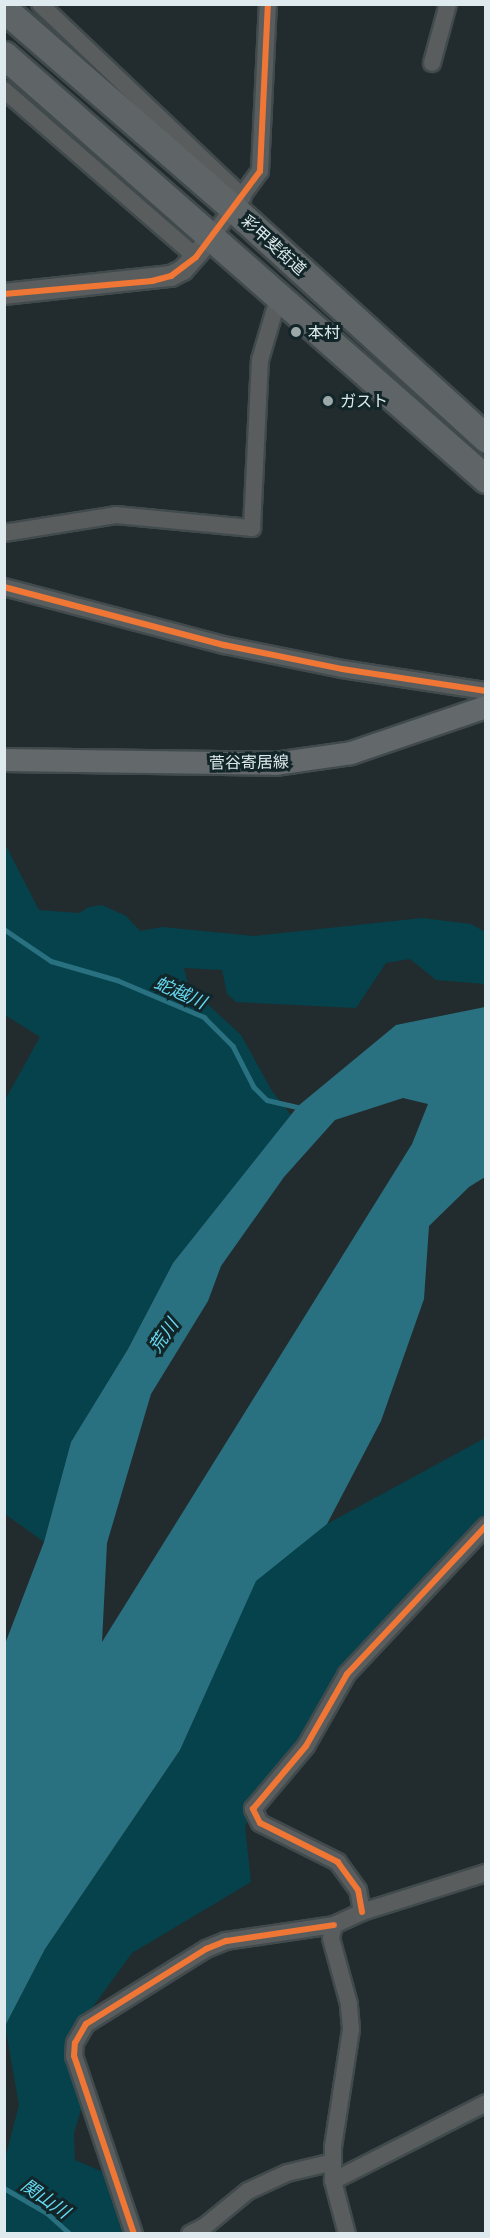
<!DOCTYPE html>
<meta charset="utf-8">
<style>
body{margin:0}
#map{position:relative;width:490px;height:2238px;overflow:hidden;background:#222c2e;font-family:Mulish,"Noto Sans JP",sans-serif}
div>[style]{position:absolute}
.green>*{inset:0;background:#05424b}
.water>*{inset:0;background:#297180}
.stream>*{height:4.5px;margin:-2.25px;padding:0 2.25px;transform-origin:2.25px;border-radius:2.25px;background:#297180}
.river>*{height:27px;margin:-13.5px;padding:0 13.5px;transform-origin:13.5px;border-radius:13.5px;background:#297180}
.roads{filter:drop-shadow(2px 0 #414a4c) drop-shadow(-2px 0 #414a4c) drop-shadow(0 2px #414a4c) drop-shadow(0 -2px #414a4c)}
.minor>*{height:16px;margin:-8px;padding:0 8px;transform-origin:8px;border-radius:8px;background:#595d5e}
.tertiary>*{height:20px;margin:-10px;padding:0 10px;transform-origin:10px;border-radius:10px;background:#595d5e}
.secondary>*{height:22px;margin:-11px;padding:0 11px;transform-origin:11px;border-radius:11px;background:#63686a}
.trunk>*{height:27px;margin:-13.5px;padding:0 13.5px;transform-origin:13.5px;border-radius:13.5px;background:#5f6566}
.cycleway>*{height:6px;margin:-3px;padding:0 3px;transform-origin:3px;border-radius:3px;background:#f07635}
.dots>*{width:16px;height:16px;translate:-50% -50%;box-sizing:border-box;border:3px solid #12262a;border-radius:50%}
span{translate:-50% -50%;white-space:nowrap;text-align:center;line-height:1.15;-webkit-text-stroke:6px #12262a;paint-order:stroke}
.street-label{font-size:16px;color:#deeaed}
.poi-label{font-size:16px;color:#deeaed}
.left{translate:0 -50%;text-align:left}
.water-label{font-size:18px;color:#66d8f0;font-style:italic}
.frame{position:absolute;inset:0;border:6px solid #deeaed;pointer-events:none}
</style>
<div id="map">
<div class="green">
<div style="clip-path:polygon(5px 844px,39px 910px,79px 913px,89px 907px,102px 905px,126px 916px,140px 931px,162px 927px,254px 936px,422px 918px,471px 924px,485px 932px,485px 984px,436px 980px,410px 959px,386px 963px,356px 1008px,236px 1002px,227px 994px,222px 970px,184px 968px,189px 987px,241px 1035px,272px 1091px,291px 1115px,173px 1263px,128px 1349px,71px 1442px,44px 1542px,5px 1514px,5px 1100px,40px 1037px,5px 1015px)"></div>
<div style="clip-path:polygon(485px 1438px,485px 1515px,342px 1667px,312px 1723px,259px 1791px,245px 1827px,251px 1882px,132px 1953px,76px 2030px,84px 2100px,74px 2133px,75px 2160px,110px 2175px,126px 2233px,5px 2234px,5px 2159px,19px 2105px,5px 2026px,45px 1949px,180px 1750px,256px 1580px,327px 1524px)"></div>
</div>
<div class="water">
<div style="clip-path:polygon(evenodd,485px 1007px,485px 1177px,469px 1187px,429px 1226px,424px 1299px,381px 1421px,327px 1524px,256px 1581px,180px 1750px,45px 1949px,5px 2026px,5px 1644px,44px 1542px,71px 1442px,128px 1349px,173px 1263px,298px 1106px,396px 1025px,485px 1007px,403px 1098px,428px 1104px,412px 1144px,102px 1642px,107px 1543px,151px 1394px,208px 1301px,221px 1266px,284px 1177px,335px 1120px,403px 1098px)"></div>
</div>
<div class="stream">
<div style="left:4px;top:929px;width:57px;rotate:34.2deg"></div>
<div style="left:51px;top:961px;width:69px;rotate:16.1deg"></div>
<div style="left:117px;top:980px;width:95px;rotate:23deg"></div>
<div style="left:204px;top:1017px;width:41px;rotate:45deg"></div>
<div style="left:233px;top:1046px;width:46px;rotate:62.9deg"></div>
<div style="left:254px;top:1087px;width:18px;rotate:45deg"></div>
<div style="left:267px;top:1100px;width:35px;rotate:13deg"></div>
<div style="left:4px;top:2188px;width:50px;rotate:30.2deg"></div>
<div style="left:47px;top:2213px;width:31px;rotate:42deg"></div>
</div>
<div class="river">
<div style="left:423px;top:1204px;width:37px;rotate:-61deg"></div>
<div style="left:441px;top:1172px;width:67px;rotate:-47.4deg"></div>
</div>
<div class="roads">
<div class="minor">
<div style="left:40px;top:4px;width:280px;rotate:43.6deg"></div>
<div style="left:432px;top:63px;width:61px;rotate:-74.8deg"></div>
<div style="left:4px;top:90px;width:254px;rotate:41deg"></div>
<div style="left:211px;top:238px;width:83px;rotate:-53.8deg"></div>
<div style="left:260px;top:171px;width:167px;rotate:-87.3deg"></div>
<div style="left:4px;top:533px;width:113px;rotate:-9.1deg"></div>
<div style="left:116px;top:515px;width:137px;rotate:5.5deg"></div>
<div style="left:252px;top:528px;width:168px;rotate:-87.3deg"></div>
<div style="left:260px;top:360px;width:64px;rotate:-73.6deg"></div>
<div style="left:4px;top:587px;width:228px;rotate:14.8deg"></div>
<div style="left:224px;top:645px;width:120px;rotate:11.5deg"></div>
<div style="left:342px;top:669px;width:146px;rotate:8.7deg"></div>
<div style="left:362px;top:1912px;width:22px;rotate:-100deg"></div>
<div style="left:358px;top:1890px;width:34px;rotate:-126deg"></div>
<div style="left:338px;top:1862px;width:87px;rotate:-153.4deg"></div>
<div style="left:260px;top:1823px;width:16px;rotate:-117deg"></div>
<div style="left:253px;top:1809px;width:82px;rotate:-49.9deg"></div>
<div style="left:306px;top:1746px;width:83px;rotate:-60.3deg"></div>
<div style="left:347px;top:1674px;width:203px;rotate:-46.8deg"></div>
<div style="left:333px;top:2181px;width:172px;rotate:-27deg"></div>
<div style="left:134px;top:2234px;width:188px;rotate:-108.6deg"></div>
<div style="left:74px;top:2056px;width:13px;rotate:-86deg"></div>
<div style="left:75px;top:2043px;width:22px;rotate:-60deg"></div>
<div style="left:86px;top:2024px;width:142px;rotate:-32deg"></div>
<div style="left:206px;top:1949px;width:22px;rotate:-22deg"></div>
<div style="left:226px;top:1941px;width:109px;rotate:-8.4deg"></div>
<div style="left:190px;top:2234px;width:16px;rotate:-27deg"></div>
<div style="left:204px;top:2227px;width:57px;rotate:-39.3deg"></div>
<div style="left:248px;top:2191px;width:43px;rotate:-24.8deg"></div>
<div style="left:287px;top:2173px;width:47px;rotate:-13.4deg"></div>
<div style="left:347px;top:2234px;width:55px;rotate:-104.8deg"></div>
<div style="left:333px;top:2181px;width:34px;rotate:-90deg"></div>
<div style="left:333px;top:2147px;width:119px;rotate:-81.3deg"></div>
<div style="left:351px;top:2029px;width:25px;rotate:-95deg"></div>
<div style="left:349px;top:2004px;width:68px;rotate:-105.3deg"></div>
<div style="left:331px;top:1938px;width:13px;rotate:-77deg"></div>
<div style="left:334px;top:1925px;width:31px;rotate:-25deg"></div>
<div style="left:362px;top:1912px;width:130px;rotate:-17.5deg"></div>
</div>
<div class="tertiary">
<div style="left:4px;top:294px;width:168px;rotate:-6.2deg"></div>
<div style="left:171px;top:276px;width:13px;rotate:-27deg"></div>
<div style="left:183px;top:270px;width:43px;rotate:-48.8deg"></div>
</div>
<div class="secondary">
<div style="left:4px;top:760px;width:271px;rotate:0.8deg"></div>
<div style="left:275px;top:764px;width:77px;rotate:-8.2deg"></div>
<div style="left:351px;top:753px;width:143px;rotate:-18.8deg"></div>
</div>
<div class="trunk">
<div style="left:4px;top:9px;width:305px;rotate:41deg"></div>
<div style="left:234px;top:209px;width:341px;rotate:42.3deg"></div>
<div style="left:4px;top:55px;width:642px;rotate:41.34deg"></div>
</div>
</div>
<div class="cycleway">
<div style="left:4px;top:294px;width:149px;rotate:-5deg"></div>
<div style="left:152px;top:281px;width:20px;rotate:-15deg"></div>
<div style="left:171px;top:276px;width:31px;rotate:-37deg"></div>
<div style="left:196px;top:257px;width:107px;rotate:-53.3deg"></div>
<div style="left:260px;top:171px;width:167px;rotate:-87.3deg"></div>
<div style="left:4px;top:587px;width:228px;rotate:14.8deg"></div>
<div style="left:224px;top:645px;width:120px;rotate:11.5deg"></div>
<div style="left:342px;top:669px;width:146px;rotate:8.7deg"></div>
<div style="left:362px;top:1912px;width:22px;rotate:-100deg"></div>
<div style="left:358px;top:1890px;width:34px;rotate:-126deg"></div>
<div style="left:338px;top:1862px;width:87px;rotate:-153.4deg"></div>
<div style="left:260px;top:1823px;width:16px;rotate:-117deg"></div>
<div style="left:253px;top:1809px;width:82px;rotate:-49.9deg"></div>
<div style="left:306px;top:1746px;width:83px;rotate:-60.3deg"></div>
<div style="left:347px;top:1674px;width:203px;rotate:-46.8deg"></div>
<div style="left:134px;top:2234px;width:188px;rotate:-108.6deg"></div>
<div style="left:74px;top:2056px;width:13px;rotate:-86deg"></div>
<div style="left:75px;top:2043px;width:22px;rotate:-60deg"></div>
<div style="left:86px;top:2024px;width:142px;rotate:-32deg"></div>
<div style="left:206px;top:1949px;width:22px;rotate:-22deg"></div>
<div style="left:226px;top:1941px;width:109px;rotate:-8.4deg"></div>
</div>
<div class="dots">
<div style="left:296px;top:332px;background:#9ca8aa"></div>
<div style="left:328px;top:401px;background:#9ca8aa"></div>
</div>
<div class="street-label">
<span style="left:274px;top:245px;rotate:42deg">彩甲斐街道</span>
<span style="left:249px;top:762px;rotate:-1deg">菅谷寄居線</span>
</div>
<div class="poi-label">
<span class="left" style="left:308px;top:332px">本村</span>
<span class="left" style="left:340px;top:401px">ガスト</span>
</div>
<div class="water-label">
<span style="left:180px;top:993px;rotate:24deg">蛇越川</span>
<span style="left:164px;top:1336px;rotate:-56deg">荒川</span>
<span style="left:45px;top:2199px;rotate:35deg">関山川</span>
</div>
<div class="frame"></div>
</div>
